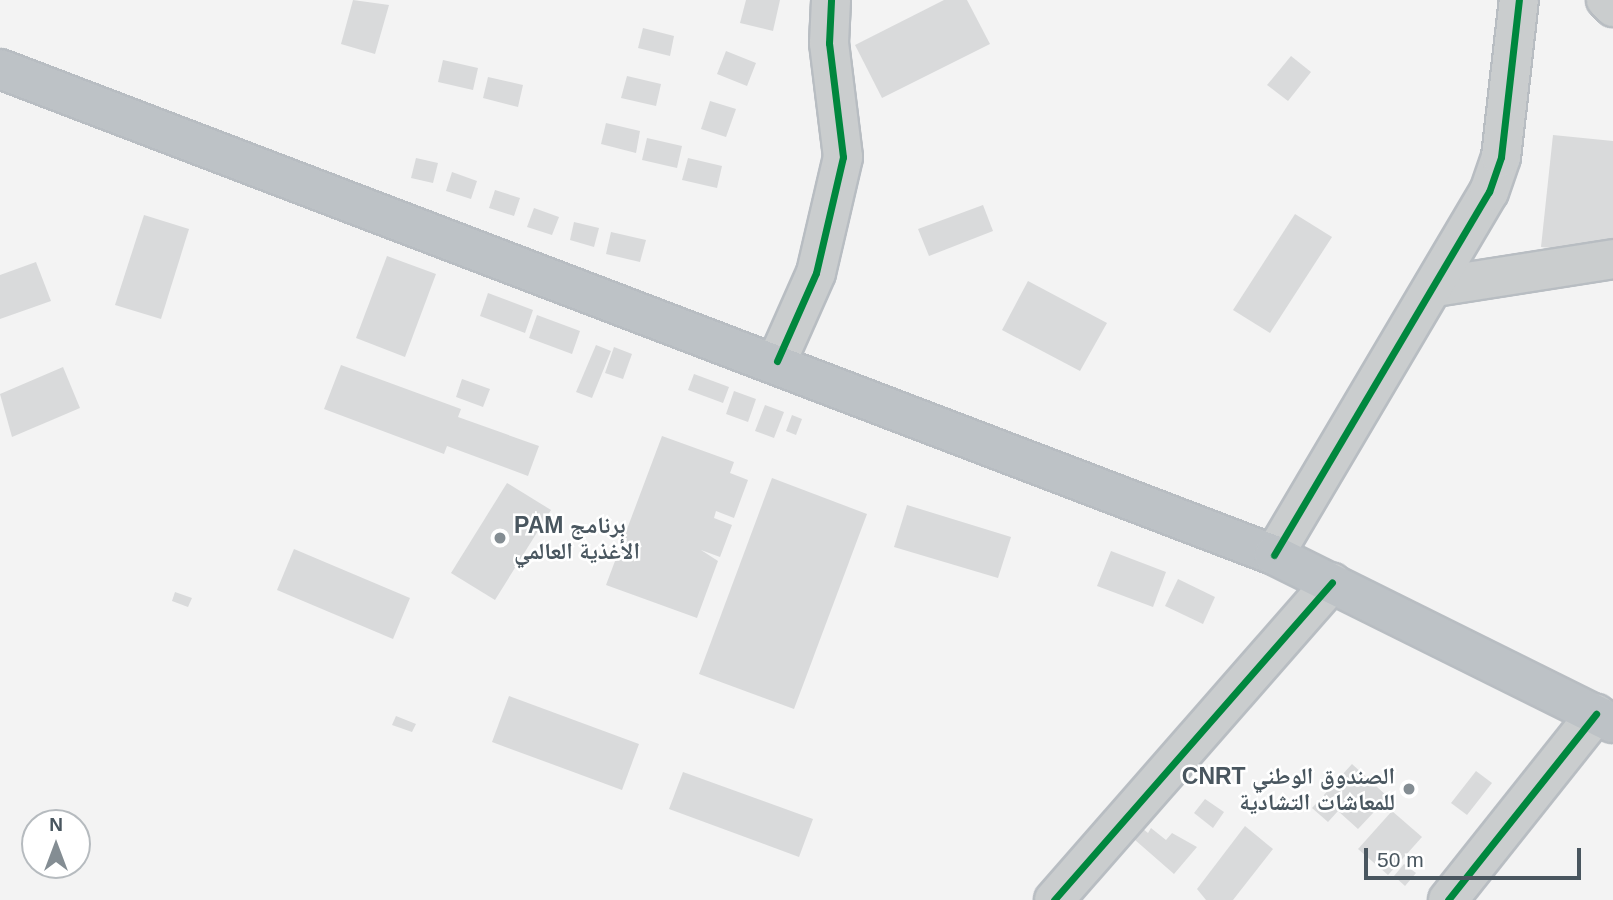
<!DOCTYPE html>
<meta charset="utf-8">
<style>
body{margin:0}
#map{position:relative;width:1613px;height:900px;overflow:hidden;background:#f3f3f3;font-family:Arial,"Noto Naskh Arabic",sans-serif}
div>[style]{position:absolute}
.building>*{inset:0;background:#d9dadb}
.roads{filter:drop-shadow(2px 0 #b8bdc2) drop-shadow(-2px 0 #b8bdc2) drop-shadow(0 2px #b8bdc2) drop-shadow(0 -2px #b8bdc2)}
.minor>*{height:38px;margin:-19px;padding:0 19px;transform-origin:19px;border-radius:19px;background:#cacdce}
.highway>*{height:38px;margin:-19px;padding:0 19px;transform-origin:19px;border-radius:19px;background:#bdc2c6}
.cycleway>*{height:7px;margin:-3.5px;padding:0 3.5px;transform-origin:3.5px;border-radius:3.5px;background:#00873e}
.dots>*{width:19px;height:19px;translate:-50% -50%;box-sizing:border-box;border:4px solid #fff;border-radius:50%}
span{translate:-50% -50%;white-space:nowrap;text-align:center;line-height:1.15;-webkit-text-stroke:5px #fff;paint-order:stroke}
.poi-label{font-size:23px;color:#49565f;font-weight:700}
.left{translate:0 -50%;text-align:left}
.right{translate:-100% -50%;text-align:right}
.north{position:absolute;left:21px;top:809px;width:70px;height:70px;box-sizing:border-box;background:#fff;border:2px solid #b6bbbf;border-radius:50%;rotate:0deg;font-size:19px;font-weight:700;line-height:28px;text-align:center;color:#49565f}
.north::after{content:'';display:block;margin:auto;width:24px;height:32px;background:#848d93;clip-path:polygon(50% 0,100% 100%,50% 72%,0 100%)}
.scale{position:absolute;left:1364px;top:848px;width:217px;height:32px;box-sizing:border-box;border:4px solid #49565f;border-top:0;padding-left:9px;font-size:21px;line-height:24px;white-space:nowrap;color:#49565f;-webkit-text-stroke:5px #fff;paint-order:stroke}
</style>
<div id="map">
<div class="building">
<div style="clip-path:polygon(353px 0,389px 5px,375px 54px,341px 44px)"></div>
<div style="clip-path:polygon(746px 0,780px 0,773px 31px,740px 23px)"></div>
<div style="clip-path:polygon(944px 0,967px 0,990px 44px,882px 98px,855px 45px)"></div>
<div style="clip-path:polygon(643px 28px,674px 36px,670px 56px,638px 48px)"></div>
<div style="clip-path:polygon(726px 51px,756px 63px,747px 86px,717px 74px)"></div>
<div style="clip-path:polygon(1291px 56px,1311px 72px,1288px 101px,1267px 85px)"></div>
<div style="clip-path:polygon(443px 60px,478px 68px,473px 90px,438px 82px)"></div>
<div style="clip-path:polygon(627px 76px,661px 84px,656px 106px,621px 98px)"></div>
<div style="clip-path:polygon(488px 77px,523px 85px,518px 107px,483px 98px)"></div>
<div style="clip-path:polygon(710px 101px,736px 109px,726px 137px,701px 129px)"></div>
<div style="clip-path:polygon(606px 123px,640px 131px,636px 153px,601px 144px)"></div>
<div style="clip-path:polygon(1553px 135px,1613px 141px,1613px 254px,1541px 247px)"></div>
<div style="clip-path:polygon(647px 138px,682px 146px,677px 168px,642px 160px)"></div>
<div style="clip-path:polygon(416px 158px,438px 163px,433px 183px,411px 178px)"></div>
<div style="clip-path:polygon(688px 158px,722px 166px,717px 188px,682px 180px)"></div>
<div style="clip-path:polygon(452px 172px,477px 181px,471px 199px,446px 191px)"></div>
<div style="clip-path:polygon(495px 190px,520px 198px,514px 216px,489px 208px)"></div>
<div style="clip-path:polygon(983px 205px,993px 231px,929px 256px,918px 229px)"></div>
<div style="clip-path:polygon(534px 208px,559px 217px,552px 235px,527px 227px)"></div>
<div style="clip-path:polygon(1295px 214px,1332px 237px,1270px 333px,1233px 310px)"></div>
<div style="clip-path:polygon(144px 215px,189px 229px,161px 319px,115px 305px)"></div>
<div style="clip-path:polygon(574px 222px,599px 228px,594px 247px,570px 240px)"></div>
<div style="clip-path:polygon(611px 232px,646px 240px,640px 262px,606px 254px)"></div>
<div style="clip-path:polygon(387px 256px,436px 274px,405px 357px,356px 338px)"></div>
<div style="clip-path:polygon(36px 262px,51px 301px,0 319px,0 275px)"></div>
<div style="clip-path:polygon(1028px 281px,1107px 323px,1080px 371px,1002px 330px)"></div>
<div style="clip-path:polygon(488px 293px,533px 310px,525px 333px,480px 316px)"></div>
<div style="clip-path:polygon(537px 315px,580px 331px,572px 354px,529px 338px)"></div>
<div style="clip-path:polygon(596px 345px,611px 351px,592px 398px,576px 392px)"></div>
<div style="clip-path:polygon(614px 347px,632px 354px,623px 379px,605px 373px)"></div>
<div style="clip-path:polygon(341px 365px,461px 409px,458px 417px,539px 446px,528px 476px,447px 446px,444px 454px,324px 409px)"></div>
<div style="clip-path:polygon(63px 367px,80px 408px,12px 437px,0 394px)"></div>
<div style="clip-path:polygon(694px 374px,729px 387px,723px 403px,688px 390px)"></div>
<div style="clip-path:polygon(462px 379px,490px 389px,483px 407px,456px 397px)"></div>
<div style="clip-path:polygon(734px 391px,756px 399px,748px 422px,726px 414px)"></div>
<div style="clip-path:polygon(765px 405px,784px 412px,774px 438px,755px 431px)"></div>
<div style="clip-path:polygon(792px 415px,802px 419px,796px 435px,786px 431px)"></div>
<div style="clip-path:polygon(662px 436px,734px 462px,730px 473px,748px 480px,734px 518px,716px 511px,714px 518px,732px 525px,720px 557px,701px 550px,718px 561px,697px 618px,606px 585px)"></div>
<div style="clip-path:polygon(772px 478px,867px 514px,794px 709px,699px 674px)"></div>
<div style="clip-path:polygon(507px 483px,551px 510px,495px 600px,451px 573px)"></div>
<div style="clip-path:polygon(907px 505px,1011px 537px,998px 578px,894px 547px)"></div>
<div style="clip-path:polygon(294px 549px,410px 598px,393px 639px,277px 590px)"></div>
<div style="clip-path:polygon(1111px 551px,1166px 572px,1153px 607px,1097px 586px)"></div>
<div style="clip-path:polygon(1178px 579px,1215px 597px,1203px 624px,1165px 606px)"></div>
<div style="clip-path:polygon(175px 592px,192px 598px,188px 607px,172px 601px)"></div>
<div style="clip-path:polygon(509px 696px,639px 744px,622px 790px,492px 742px)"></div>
<div style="clip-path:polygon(396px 716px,416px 724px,412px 732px,392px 725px)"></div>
<div style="clip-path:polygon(1352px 764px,1388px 797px,1358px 829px,1338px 811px,1328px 822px,1312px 808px)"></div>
<div style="clip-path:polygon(1476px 771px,1492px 783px,1467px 815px,1451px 803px)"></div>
<div style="clip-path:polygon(683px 772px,813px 819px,799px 857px,669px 809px)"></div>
<div style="clip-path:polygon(1205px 799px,1224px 812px,1213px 828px,1194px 813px)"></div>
<div style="clip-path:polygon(1392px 811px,1422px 837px,1388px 875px,1358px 849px)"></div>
<div style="clip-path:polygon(1150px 817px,1142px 828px,1148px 833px,1151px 828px,1166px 840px,1172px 833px,1197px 847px,1174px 874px,1119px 826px)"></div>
<div style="clip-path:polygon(1245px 826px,1273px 849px,1233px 900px,1206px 900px,1197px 889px)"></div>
<div style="clip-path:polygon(1404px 864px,1416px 873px,1405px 886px,1394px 876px)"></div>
</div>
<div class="roads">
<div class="minor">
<div style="left:1606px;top:0;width:10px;rotate:45deg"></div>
<div style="left:1435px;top:287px;width:180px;rotate:-8.9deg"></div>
<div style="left:777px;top:361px;width:96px;rotate:-66.1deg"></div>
<div style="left:816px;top:273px;width:119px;rotate:-76.9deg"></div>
<div style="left:843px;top:157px;width:115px;rotate:-97deg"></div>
<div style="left:829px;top:43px;width:43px;rotate:-87.3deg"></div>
<div style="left:1274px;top:555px;width:422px;rotate:-59.4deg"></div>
<div style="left:1489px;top:192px;width:37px;rotate:-71deg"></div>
<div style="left:1501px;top:157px;width:158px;rotate:-83.5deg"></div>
<div style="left:1054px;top:900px;width:422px;rotate:-48.8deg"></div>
<div style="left:1448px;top:900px;width:238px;rotate:-51.5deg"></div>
</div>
<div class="highway">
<div style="left:0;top:69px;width:1364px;rotate:20.88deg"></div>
<div style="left:1274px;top:555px;width:378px;rotate:26.4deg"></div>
</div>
</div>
<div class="cycleway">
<div style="left:777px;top:361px;width:96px;rotate:-66.1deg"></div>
<div style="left:816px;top:273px;width:119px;rotate:-76.9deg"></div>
<div style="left:843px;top:157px;width:115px;rotate:-97deg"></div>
<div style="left:829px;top:43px;width:43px;rotate:-87.3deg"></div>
<div style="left:1274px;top:555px;width:422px;rotate:-59.4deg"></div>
<div style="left:1489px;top:192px;width:37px;rotate:-71deg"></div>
<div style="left:1501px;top:157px;width:158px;rotate:-83.5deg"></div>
<div style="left:1054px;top:900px;width:422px;rotate:-48.8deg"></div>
<div style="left:1448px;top:900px;width:238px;rotate:-51.5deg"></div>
</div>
<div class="dots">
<div style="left:500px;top:538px;background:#848d93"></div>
<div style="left:1409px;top:789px;background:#848d93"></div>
</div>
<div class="poi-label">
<span class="left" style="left:514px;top:538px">PAM برنامج<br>الأغذية العالمي</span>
<span class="right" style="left:1395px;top:789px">CNRT الصندوق الوطني<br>للمعاشات التشادية</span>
</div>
<div class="north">N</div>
<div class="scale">50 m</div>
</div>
